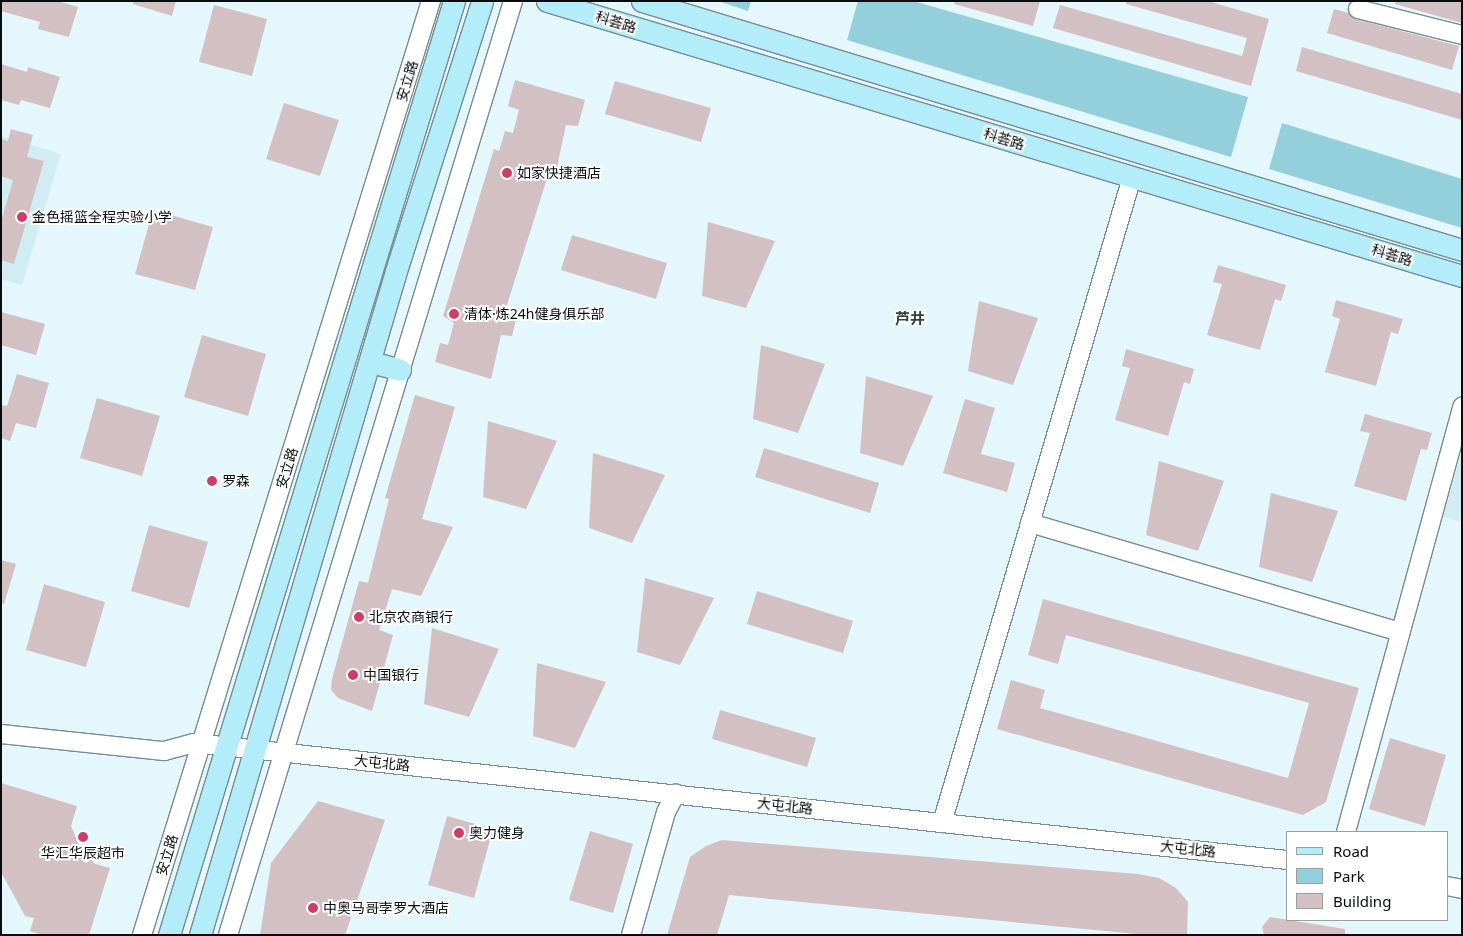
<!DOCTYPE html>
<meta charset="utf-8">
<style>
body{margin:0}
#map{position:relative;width:1463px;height:936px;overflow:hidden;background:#e4f7fc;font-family:"Noto Sans","Noto Sans SC",sans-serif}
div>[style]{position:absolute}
.built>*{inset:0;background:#d1ecf3}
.green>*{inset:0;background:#94cfdc}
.building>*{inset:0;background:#d2c0c3}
.roads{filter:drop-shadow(1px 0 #7a8b8f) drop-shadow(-1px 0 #7a8b8f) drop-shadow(0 1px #7a8b8f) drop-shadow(0 -1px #7a8b8f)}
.minor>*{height:18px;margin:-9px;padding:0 9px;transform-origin:9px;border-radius:9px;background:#fff}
.major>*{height:21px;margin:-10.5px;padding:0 10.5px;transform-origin:10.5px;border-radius:10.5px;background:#b3edfa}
.dots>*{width:14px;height:14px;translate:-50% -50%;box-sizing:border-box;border:2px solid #fff;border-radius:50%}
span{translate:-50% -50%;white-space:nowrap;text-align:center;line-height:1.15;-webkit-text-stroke:4px #fff;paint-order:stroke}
.street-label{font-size:14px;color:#070d0e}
.poi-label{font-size:14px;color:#070d0e}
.left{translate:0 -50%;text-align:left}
.neighbourhood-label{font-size:15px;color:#314144;font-weight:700}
.frame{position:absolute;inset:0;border:2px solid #070d0e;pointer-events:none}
.legend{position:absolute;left:1286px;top:831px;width:162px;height:90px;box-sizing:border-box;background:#fff;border:1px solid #9c9e9f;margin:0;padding:6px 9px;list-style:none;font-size:15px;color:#070d0e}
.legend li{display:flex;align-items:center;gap:10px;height:25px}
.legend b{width:25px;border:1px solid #9c9e9f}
</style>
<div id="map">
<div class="built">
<div style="clip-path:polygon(1px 136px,61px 154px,22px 285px,1px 279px)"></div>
<div style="clip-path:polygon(1462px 451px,1462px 522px,1443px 517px)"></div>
</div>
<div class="green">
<div style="clip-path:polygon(718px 1px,751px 1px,748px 11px)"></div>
<div style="clip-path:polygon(858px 1px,913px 1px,1248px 97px,1231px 157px,847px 40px)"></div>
<div style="clip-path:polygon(1282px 123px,1462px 179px,1462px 228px,1269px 169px)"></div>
</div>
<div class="building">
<div style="clip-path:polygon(1px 1px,57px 1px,78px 7px,69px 37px,38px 29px,40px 22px,1px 11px)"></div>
<div style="clip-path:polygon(133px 1px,176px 1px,172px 16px,133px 4px)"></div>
<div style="clip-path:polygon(955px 1px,1040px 1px,1033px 26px,954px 4px)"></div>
<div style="clip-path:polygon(1126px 1px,1208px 1px,1269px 19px,1251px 86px,1053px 28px,1060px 5px,1242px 56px,1247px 38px,1126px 4px)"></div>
<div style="clip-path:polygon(1396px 1px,1462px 1px,1462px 23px,1395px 4px)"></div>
<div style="clip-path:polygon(214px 5px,267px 19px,252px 76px,199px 62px)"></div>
<div style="clip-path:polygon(1334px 9px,1348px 13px,1355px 19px,1459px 46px,1452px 70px,1327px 33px)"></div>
<div style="clip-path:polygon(1302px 47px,1462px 94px,1462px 120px,1296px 71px)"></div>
<div style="clip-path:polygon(1px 64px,27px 72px,28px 67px,60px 77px,50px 108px,21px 100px,19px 105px,1px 100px)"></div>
<div style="clip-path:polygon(515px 80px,585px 100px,578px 126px,566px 125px,557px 167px,551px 166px,506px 308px,518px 312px,512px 336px,501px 335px,491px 379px,435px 362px,440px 343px,448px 345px,454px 323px,443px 316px,494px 149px,499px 151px,505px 131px,513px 133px,519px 110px,508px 106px)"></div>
<div style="clip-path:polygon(615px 81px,711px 108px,701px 142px,605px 114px)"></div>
<div style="clip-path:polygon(284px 103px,339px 120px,320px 176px,266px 159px)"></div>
<div style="clip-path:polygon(11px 129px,33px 135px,27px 157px,44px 161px,14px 264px,1px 260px,1px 222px,13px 180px,1px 176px,1px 139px,8px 141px)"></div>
<div style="clip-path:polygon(153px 210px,213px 227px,195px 290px,135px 274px)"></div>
<div style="clip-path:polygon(708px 222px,775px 241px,746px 308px,702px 296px)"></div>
<div style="clip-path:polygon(572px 235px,667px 263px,656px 299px,561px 270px)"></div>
<div style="clip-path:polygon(1218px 265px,1286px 285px,1281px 301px,1275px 299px,1260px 350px,1207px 335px,1222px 284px,1213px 282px)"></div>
<div style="clip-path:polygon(1336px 300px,1403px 319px,1398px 334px,1391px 332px,1376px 386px,1325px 372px,1340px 319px,1332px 316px)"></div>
<div style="clip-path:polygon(979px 301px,1038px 318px,1013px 385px,968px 371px)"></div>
<div style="clip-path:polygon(1px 312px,45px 324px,36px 355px,1px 345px)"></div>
<div style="clip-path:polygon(202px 335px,266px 354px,248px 416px,184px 397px)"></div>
<div style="clip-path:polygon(761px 345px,825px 364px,798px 433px,753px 419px)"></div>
<div style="clip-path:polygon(1126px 349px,1194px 369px,1190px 384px,1184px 382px,1168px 436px,1115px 420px,1130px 368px,1122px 366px)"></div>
<div style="clip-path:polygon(17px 374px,49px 383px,36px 428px,16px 423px,10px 441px,1px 438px,1px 405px,7px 406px)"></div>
<div style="clip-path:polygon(866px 376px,933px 396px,903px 466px,860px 453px)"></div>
<div style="clip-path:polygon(415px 395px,455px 407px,422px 519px,453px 527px,421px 596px,392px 589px,379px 630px,393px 635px,372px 711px,338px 698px,331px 690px,332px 679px,359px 581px,368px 583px,389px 499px,385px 498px)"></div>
<div style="clip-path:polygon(97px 398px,160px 416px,142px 476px,80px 458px)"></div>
<div style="clip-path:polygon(965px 399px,995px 408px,981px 454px,1015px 463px,1007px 492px,943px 473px)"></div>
<div style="clip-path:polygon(1365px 414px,1432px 433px,1427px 450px,1421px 449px,1406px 501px,1354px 486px,1370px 433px,1360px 431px)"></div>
<div style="clip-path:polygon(488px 421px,557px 441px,526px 509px,483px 497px)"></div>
<div style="clip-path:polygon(764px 448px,879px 483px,870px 513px,755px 477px)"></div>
<div style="clip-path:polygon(593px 453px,665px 475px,632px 543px,589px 528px)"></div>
<div style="clip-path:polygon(1159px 461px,1224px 481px,1198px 551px,1146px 535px)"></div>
<div style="clip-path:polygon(1271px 493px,1338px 511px,1312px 582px,1259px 567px)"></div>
<div style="clip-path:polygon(149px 525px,208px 542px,189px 608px,131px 591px)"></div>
<div style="clip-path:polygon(1px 560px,16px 564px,4px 604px,1px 603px)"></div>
<div style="clip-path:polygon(645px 578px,714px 598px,680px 665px,637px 652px)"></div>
<div style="clip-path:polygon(44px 584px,105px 602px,86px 667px,26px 650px)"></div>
<div style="clip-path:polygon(757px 591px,853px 621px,843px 653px,747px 624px)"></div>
<div style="clip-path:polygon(1043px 599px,1359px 688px,1326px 802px,1303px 815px,997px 729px,1011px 680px,1045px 690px,1040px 708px,1288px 778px,1309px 703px,1066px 635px,1058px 664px,1028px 655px)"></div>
<div style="clip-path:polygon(432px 628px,499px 649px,469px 717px,424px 704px)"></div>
<div style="clip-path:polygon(537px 663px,606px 682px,575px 748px,533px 736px)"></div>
<div style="clip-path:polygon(720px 710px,816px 738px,807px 767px,712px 739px)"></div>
<div style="clip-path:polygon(1390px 738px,1446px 755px,1425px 826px,1369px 809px)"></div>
<div style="clip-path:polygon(1px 783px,77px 806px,71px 826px,79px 845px,95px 864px,110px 868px,89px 935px,42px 935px,30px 931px,34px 918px,25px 916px,1px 872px)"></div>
<div style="clip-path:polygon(318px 801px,385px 820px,345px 935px,260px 935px,271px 863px)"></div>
<div style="clip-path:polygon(447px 816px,493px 829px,474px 898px,428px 885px)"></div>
<div style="clip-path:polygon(590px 831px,633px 844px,613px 913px,569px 900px)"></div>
<div style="clip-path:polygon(722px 840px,1138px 874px,1159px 878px,1176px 888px,1188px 902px,1187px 935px,1148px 935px,729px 895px,717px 935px,667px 935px,690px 857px,706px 846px)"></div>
<div style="clip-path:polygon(1270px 917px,1345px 929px,1345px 935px,1264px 935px,1262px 927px)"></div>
</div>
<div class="roads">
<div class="minor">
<div style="left:1358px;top:9px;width:107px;rotate:14deg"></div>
<div style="left:1030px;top:523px;width:386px;rotate:16.4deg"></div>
<div style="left:1px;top:734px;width:164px;rotate:6deg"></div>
<div style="left:164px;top:751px;width:31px;rotate:-15deg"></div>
<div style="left:194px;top:743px;width:1099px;rotate:6.11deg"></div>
<div style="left:942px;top:823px;width:673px;rotate:-73.61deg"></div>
<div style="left:1346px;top:832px;width:441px;rotate:-74.7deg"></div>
<div style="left:1447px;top:886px;width:15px;rotate:11deg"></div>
<div style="left:142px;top:935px;width:978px;rotate:-72.81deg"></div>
<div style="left:228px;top:935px;width:977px;rotate:-73.03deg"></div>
<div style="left:631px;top:935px;width:128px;rotate:-74.1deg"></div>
<div style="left:666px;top:812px;width:21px;rotate:-62deg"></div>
</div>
<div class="major">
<div style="left:547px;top:1px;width:955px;rotate:16.73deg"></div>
<div style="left:642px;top:1px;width:857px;rotate:16.89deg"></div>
<div style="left:371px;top:362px;width:30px;rotate:15deg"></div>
<div style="left:169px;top:935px;width:977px;rotate:-73.03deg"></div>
<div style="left:200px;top:935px;width:692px;rotate:-73.55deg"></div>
<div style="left:396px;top:271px;width:283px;rotate:-72.3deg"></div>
</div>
</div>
<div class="dots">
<div style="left:507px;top:173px;background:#cc3e6a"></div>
<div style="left:22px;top:217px;background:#cc3e6a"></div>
<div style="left:454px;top:314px;background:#cc3e6a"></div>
<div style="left:212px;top:481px;background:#cc3e6a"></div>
<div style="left:359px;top:617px;background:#cc3e6a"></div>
<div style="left:353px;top:675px;background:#cc3e6a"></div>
<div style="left:459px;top:833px;background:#cc3e6a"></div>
<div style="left:83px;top:837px;background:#cc3e6a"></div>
<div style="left:313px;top:908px;background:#cc3e6a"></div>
</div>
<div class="street-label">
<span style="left:616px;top:22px;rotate:17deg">科荟路</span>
<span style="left:407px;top:81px;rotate:-73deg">安立路</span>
<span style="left:1004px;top:139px;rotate:17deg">科荟路</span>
<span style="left:1392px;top:255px;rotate:17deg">科荟路</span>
<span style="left:287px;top:468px;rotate:-73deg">安立路</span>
<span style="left:382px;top:763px;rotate:6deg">大屯北路</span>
<span style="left:785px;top:806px;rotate:6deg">大屯北路</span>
<span style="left:1188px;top:849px;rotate:6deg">大屯北路</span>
<span style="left:167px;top:855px;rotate:-73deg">安立路</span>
</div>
<div class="poi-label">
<span class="left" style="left:517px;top:173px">如家快捷酒店</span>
<span class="left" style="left:32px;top:217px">金色摇篮全程实验小学</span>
<span class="left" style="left:464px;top:314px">清体·炼24h健身俱乐部</span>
<span class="left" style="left:222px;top:481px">罗森</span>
<span class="left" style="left:369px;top:617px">北京农商银行</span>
<span class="left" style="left:363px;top:675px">中国银行</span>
<span class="left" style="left:469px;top:833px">奥力健身</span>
<span style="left:83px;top:853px">华汇华辰超市</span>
<span class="left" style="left:323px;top:908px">中奥马哥孛罗大酒店</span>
</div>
<div class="neighbourhood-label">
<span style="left:910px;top:319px">芦井</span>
</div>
<div class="frame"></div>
<ul class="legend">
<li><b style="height:6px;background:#b3edfa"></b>Road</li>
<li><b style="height:14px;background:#94cfdc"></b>Park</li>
<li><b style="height:14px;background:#d2c0c3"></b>Building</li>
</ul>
</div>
